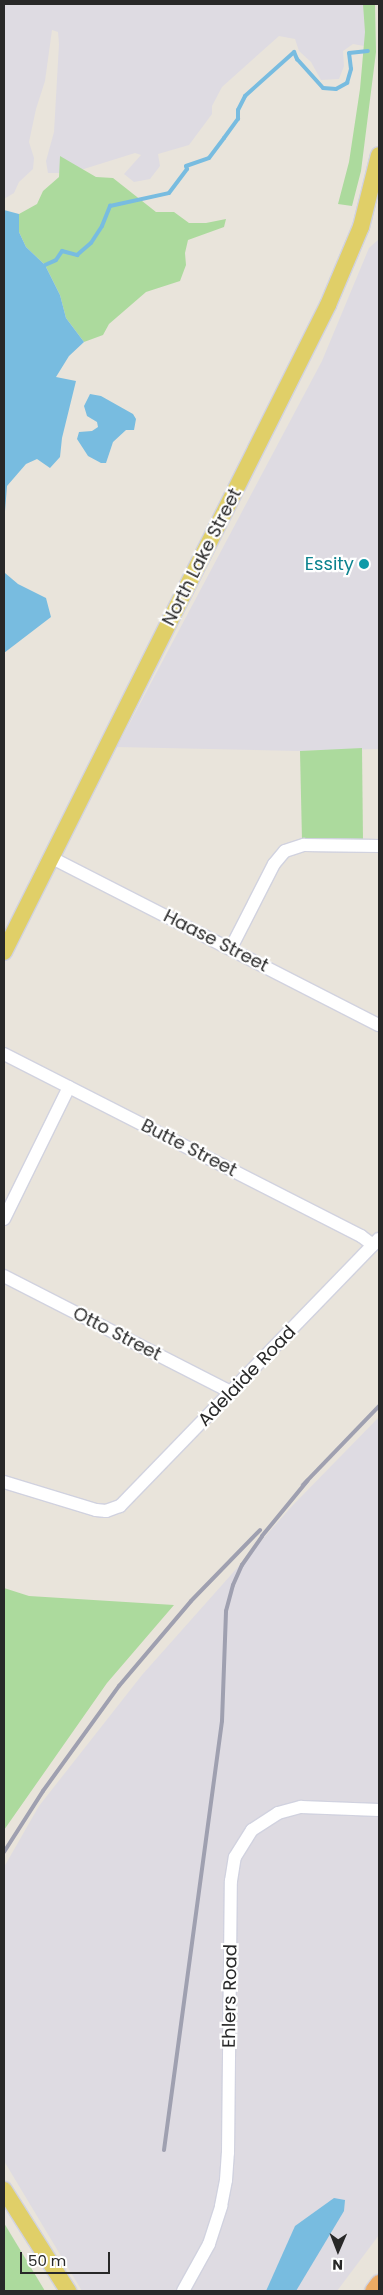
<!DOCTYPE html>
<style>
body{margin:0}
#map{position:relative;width:383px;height:2295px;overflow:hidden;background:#e9e4db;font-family:Poppins,sans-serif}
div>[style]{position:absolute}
.industrial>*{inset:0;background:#dedbe2}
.green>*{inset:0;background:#acda9d}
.water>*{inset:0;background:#78bce0}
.stream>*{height:4px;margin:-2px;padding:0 2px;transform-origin:2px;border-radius:2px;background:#78bce0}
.roads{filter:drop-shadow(1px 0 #d1d2df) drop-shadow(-1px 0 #d1d2df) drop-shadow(0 1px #d1d2df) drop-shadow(0 -1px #d1d2df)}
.minor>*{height:12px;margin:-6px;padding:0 6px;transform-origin:6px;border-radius:6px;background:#fff}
.major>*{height:16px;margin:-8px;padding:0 8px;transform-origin:8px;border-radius:8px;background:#e0cf68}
.highway>*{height:19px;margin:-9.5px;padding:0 9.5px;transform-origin:9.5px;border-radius:9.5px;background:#ecaa63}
.rail>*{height:4px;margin:-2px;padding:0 2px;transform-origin:2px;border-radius:2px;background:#9fa0b0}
.dots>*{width:14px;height:14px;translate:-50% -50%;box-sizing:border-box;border:2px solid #fff;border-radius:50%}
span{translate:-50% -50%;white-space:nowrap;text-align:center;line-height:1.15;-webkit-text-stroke:4.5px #fff;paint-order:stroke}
.street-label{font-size:18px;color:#282828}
.culture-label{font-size:18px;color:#0d838f}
.right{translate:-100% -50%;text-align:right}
.frame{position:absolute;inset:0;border:5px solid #282828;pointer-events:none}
.north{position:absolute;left:313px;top:2225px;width:50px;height:50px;-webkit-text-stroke:4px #fff;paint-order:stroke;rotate:181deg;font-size:14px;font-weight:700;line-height:20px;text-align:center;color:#282828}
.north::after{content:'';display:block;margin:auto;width:18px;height:22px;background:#282828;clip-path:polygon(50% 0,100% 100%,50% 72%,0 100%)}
.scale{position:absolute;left:20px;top:2252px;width:90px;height:22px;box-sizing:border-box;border:2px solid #282828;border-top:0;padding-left:6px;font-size:15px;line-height:18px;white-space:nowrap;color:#282828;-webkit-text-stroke:4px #fff;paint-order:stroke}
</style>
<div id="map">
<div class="industrial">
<div style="clip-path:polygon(4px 4px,373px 4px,376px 48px,353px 44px,343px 51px,344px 66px,339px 79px,321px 80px,311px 62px,299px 51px,295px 39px,279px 36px,222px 87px,212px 106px,212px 114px,189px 145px,158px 154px,160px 166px,150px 179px,134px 182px,124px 174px,141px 155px,135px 153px,71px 173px,48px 173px,46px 161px,54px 132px,59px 44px,58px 32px,52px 30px,45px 81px,36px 109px,29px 142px,34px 158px,33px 169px,19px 182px,14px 193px,4px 199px)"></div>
<div style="clip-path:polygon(379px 239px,379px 749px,300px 751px,117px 747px,322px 361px,369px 248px)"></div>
<div style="clip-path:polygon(379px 1417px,379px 2235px,337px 2291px,82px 2291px,4px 2161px,4px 1867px,39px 1806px,142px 1675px,293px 1505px)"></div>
</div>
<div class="green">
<div style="clip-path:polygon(363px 4px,375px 4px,376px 52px,361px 171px,352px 206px,338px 204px,349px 162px,360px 89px,365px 32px)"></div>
<div style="clip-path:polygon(60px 156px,96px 177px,113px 178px,156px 212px,174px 212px,189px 223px,206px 223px,226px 219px,224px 227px,188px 240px,185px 253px,186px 265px,180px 281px,146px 292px,109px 324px,103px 335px,84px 342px,66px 318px,60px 295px,45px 265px,26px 247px,19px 232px,19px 214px,37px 204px,43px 191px,59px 177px)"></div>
<div style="clip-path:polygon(362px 748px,363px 840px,302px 840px,300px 751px)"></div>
<div style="clip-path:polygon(4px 1588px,29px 1596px,174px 1605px,107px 1683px,4px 1830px)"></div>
<div style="clip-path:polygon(4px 2223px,45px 2291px,4px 2291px)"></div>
</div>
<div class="water">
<div style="clip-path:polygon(4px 210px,19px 214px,19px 232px,26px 247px,45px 265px,60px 295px,66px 318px,84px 342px,69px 356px,56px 377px,76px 381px,62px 438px,60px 457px,50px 468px,37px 459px,26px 464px,7px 486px,4px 524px)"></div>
<div style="clip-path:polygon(90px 394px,101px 396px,133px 414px,136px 419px,134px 430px,126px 430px,113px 442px,106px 463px,101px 463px,88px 456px,77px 439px,79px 432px,92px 431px,98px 427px,97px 422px,87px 416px,84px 406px)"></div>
<div style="clip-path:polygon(4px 544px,5px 573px,18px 584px,46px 598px,51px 617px,4px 653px)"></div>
<div style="clip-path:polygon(334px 2198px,345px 2200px,344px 2211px,296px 2291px,266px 2291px,295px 2226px)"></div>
</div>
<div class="stream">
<div style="left:45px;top:265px;width:12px;rotate:-24deg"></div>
<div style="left:56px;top:260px;width:11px;rotate:-56deg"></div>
<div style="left:62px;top:251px;width:16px;rotate:15deg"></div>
<div style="left:77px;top:255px;width:18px;rotate:-41deg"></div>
<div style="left:91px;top:243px;width:20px;rotate:-57deg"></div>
<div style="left:102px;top:226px;width:22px;rotate:-68deg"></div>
<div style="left:110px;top:206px;width:60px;rotate:-12.4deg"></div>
<div style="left:169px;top:193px;width:30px;rotate:-53deg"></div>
<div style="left:187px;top:169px;width:3px;rotate:-108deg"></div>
<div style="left:186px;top:166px;width:24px;rotate:-19deg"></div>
<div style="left:209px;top:158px;width:25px;rotate:-53deg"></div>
<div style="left:224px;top:138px;width:24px;rotate:-54deg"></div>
<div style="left:238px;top:119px;width:9px;rotate:-90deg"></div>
<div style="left:238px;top:110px;width:16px;rotate:-63deg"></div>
<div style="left:245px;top:96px;width:66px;rotate:-41.9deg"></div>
<div style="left:294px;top:52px;width:8px;rotate:67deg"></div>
<div style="left:297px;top:59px;width:39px;rotate:48deg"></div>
<div style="left:323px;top:88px;width:13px;rotate:4deg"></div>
<div style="left:336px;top:89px;width:13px;rotate:-29deg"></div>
<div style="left:347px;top:83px;width:15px;rotate:-74deg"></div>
<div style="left:351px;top:69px;width:16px;rotate:-97deg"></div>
<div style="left:349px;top:53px;width:19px;rotate:-6deg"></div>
</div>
<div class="roads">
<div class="minor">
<div style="left:52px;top:858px;width:367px;rotate:27.1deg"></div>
<div style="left:231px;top:948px;width:94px;rotate:-62.9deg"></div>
<div style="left:274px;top:864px;width:17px;rotate:-50deg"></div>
<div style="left:285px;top:851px;width:20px;rotate:-18deg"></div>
<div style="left:304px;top:845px;width:75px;rotate:0.8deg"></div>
<div style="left:4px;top:1054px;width:401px;rotate:27deg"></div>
<div style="left:361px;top:1236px;width:15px;rotate:37deg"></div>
<div style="left:4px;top:1219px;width:147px;rotate:-63.8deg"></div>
<div style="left:4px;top:1276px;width:255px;rotate:27.1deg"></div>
<div style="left:4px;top:1482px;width:96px;rotate:16.9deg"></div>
<div style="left:96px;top:1510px;width:10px;rotate:6deg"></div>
<div style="left:106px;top:1511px;width:15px;rotate:-20deg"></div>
<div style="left:120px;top:1506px;width:372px;rotate:-45.9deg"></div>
<div style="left:183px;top:2291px;width:54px;rotate:-61deg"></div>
<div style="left:209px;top:2244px;width:40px;rotate:-72deg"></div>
<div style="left:221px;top:2206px;width:26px;rotate:-79deg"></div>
<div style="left:226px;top:2180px;width:27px;rotate:-86deg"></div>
<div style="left:228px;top:2153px;width:272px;rotate:-89.4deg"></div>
<div style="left:231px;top:1881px;width:24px;rotate:-81deg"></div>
<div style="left:235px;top:1857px;width:32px;rotate:-58deg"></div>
<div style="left:252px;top:1830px;width:31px;rotate:-33deg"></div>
<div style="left:278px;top:1813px;width:24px;rotate:-15deg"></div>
<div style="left:301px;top:1807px;width:78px;rotate:2.2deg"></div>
</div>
<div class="major">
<div style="left:4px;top:952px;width:724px;rotate:-63.4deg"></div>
<div style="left:328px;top:305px;width:85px;rotate:-67.1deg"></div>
<div style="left:361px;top:227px;width:74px;rotate:-76deg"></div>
<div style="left:4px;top:2190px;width:120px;rotate:57.6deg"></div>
</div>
<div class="highway">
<div style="left:374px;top:2291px;width:9px;rotate:-54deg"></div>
</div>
</div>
<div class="rail">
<div style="left:303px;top:1485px;width:110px;rotate:-46.1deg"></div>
<div style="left:4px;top:1852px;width:72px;rotate:-57.4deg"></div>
<div style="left:43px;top:1791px;width:130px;rotate:-54.1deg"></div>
<div style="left:119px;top:1686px;width:111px;rotate:-49.7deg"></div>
<div style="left:191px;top:1601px;width:99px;rotate:-45.8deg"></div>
<div style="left:164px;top:2150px;width:433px;rotate:-82.3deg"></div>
<div style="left:222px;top:1721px;width:110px;rotate:-87.9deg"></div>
<div style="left:226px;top:1611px;width:27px;rotate:-75deg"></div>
<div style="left:233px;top:1585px;width:22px;rotate:-66deg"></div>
<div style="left:242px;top:1565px;width:35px;rotate:-55deg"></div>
<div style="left:262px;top:1536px;width:72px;rotate:-50.6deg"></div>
</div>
<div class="dots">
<div style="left:364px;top:564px;background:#0f9aa8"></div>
</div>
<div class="street-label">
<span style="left:202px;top:557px;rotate:-63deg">North Lake Street</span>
<span style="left:216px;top:941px;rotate:27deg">Haase Street</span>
<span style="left:189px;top:1148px;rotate:27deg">Butte Street</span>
<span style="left:117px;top:1334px;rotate:27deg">Otto Street</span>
<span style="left:247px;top:1376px;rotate:-46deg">Adelaide Road</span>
<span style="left:230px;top:1996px;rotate:-89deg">Ehlers Road</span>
</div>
<div class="culture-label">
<span class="right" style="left:354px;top:564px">Essity</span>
</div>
<div class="frame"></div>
<div class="north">N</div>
<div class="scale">50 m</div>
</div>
